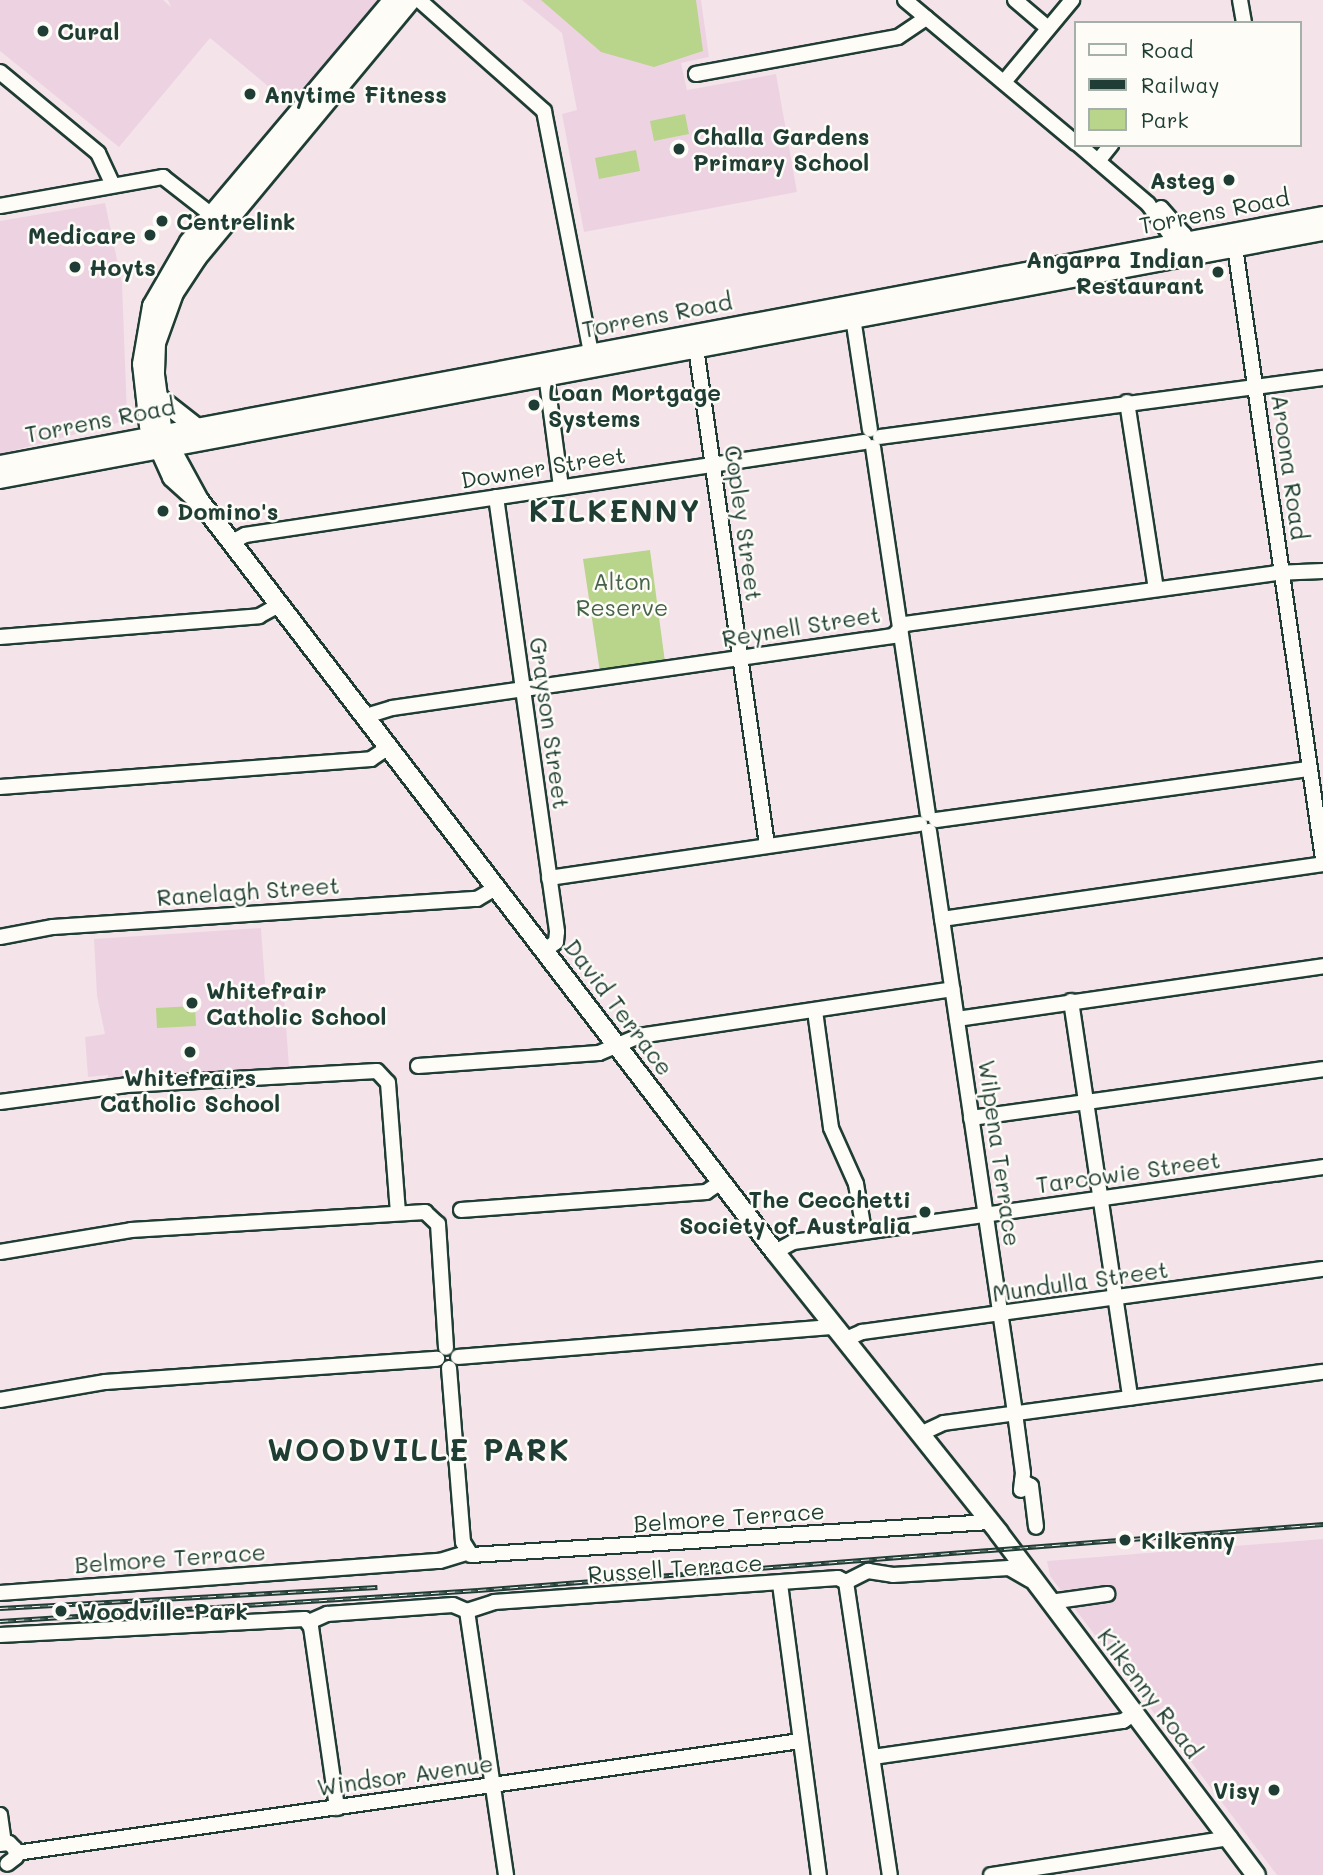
<!DOCTYPE html>
<style>
body{margin:0}
#map{position:relative;width:1323px;height:1875px;overflow:hidden;background:#f4e4ea;font-family:Mali,sans-serif}
div>[style]{position:absolute}
.built>*{inset:0;background:#edd3e1}
.green>*{inset:0;background:#b9d48b}
.roads{filter:drop-shadow(2px 0 #1f3d34) drop-shadow(-2px 0 #1f3d34) drop-shadow(0 2px #1f3d34) drop-shadow(0 -2px #1f3d34)}
.minor>*{height:14px;margin:-7px;padding:0 7px;transform-origin:7px;border-radius:7px;background:#fdfcf7}
.major>*{height:18px;margin:-9px;padding:0 9px;transform-origin:9px;border-radius:9px;background:#fdfcf7}
.rail>*{height:5px;margin-top:-2.5px;transform-origin:0;background:repeating-linear-gradient(90deg,#fdfcf7 0 8px,#1f3d34 0 16px);box-sizing:border-box;border-block:2px solid #1f3d34}
.dots>*{width:19px;height:19px;translate:-50% -50%;box-sizing:border-box;border:4px solid #fdfcf7;border-radius:50%}
span{translate:-50% -50%;white-space:nowrap;text-align:center;line-height:1.15;-webkit-text-stroke:5px #fdfcf7;paint-order:stroke}
.poi-label{font-size:23px;color:#1f3d34;font-weight:700}
.left{translate:0 -50%;text-align:left}
.right{translate:-100% -50%;text-align:right}
.street-label{font-size:23px;color:#1f3d34}
.park-label{font-size:23px;color:#46634a}
.district-label{font-size:30px;color:#1f3d34;font-weight:700;letter-spacing:2px}
.legend{position:absolute;left:1074px;top:21px;width:228px;height:126px;box-sizing:border-box;background:#fdfcf7;border:2px solid #a4b0a9;margin:0;padding:9px 12px;list-style:none;font-size:21px;color:#1f3d34}
.legend li{display:flex;align-items:center;gap:14px;height:35px}
.legend b{width:35px;border:2px solid #a4b0a9}
</style>
<div id="map">
<div class="built">
<div style="clip-path:polygon(0 0,163px 0,171px 7px,168px 0,378px 0,291px 105px,210px 38px,119px 147px,0 51px)"></div>
<div style="clip-path:polygon(522px 0,701px 0,709px 57px,681px 63px,687px 90px,776px 74px,797px 192px,584px 232px,562px 114px,577px 110px,562px 33px)"></div>
<div style="clip-path:polygon(105px 203px,122px 283px,127px 415px,118px 423px,0 454px,0 221px)"></div>
<div style="clip-path:polygon(261px 928px,266px 997px,284px 997px,289px 1067px,108px 1081px,108px 1075px,88px 1077px,85px 1037px,105px 1034px,97px 996px,94px 939px)"></div>
<div style="clip-path:polygon(1323px 1539px,1323px 1875px,1277px 1875px,1050px 1576px,1047px 1561px)"></div>
</div>
<div class="green">
<div style="clip-path:polygon(541px 0,696px 0,703px 51px,654px 67px,601px 52px)"></div>
<div style="clip-path:polygon(685px 114px,689px 134px,654px 141px,650px 121px)"></div>
<div style="clip-path:polygon(636px 150px,640px 171px,599px 179px,595px 158px)"></div>
<div style="clip-path:polygon(650px 550px,665px 662px,600px 672px,583px 559px)"></div>
<div style="clip-path:polygon(195px 1006px,196px 1026px,157px 1028px,156px 1008px)"></div>
</div>
<div class="roads">
<div class="minor">
<div style="left:419px;top:0;width:167px;rotate:41.6deg"></div>
<div style="left:544px;top:111px;width:258px;rotate:79deg"></div>
<div style="left:905px;top:0;width:223px;rotate:39.9deg"></div>
<div style="left:1015px;top:0;width:43px;rotate:40.3deg"></div>
<div style="left:1240px;top:0;width:23px;rotate:80deg"></div>
<div style="left:0;top:72px;width:127px;rotate:39.6deg"></div>
<div style="left:98px;top:153px;width:33px;rotate:65deg"></div>
<div style="left:696px;top:74px;width:205px;rotate:-10.4deg"></div>
<div style="left:898px;top:37px;width:34px;rotate:-34deg"></div>
<div style="left:1004px;top:82px;width:107px;rotate:-50.3deg"></div>
<div style="left:1079px;top:145px;width:91px;rotate:40.5deg"></div>
<div style="left:1148px;top:204px;width:57px;rotate:54.3deg"></div>
<div style="left:1098px;top:161px;width:21px;rotate:-51deg"></div>
<div style="left:0;top:206px;width:166px;rotate:-10.1deg"></div>
<div style="left:163px;top:177px;width:70px;rotate:38deg"></div>
<div style="left:1161px;top:208px;width:35px;rotate:49deg"></div>
<div style="left:1184px;top:234px;width:17px;rotate:80deg"></div>
<div style="left:1235px;top:247px;width:618px;rotate:81.82deg"></div>
<div style="left:852px;top:311px;width:120px;rotate:81.4deg"></div>
<div style="left:695px;top:341px;width:509px;rotate:81.87deg"></div>
<div style="left:545px;top:367px;width:121px;rotate:82.4deg"></div>
<div style="left:1127px;top:402px;width:189px;rotate:81.2deg"></div>
<div style="left:880px;top:437px;width:447px;rotate:-7.6deg"></div>
<div style="left:873px;top:447px;width:371px;rotate:81.5deg"></div>
<div style="left:496px;top:497px;width:439px;rotate:82deg"></div>
<div style="left:557px;top:932px;width:10px;rotate:96deg"></div>
<div style="left:556px;top:942px;width:14px;rotate:144deg"></div>
<div style="left:232px;top:542px;width:15px;rotate:-28deg"></div>
<div style="left:245px;top:535px;width:626px;rotate:-8.54deg"></div>
<div style="left:0;top:637px;width:260px;rotate:-4.6deg"></div>
<div style="left:259px;top:616px;width:23px;rotate:-29deg"></div>
<div style="left:366px;top:716px;width:27px;rotate:-17deg"></div>
<div style="left:392px;top:708px;width:506px;rotate:-8.18deg"></div>
<div style="left:893px;top:636px;width:17px;rotate:-45deg"></div>
<div style="left:905px;top:624px;width:373px;rotate:-7.8deg"></div>
<div style="left:1275px;top:573px;width:48px;rotate:-2.4deg"></div>
<div style="left:0;top:787px;width:372px;rotate:-4.3deg"></div>
<div style="left:371px;top:759px;width:22px;rotate:-34deg"></div>
<div style="left:936px;top:820px;width:374px;rotate:-7.8deg"></div>
<div style="left:929px;top:831px;width:588px;rotate:81.59deg"></div>
<div style="left:1015px;top:1413px;width:61px;rotate:82.4deg"></div>
<div style="left:1023px;top:1473px;width:17px;rotate:97deg"></div>
<div style="left:549px;top:878px;width:375px;rotate:-8.3deg"></div>
<div style="left:942px;top:919px;width:385px;rotate:-8.2deg"></div>
<div style="left:0;top:937px;width:54px;rotate:-10.7deg"></div>
<div style="left:53px;top:927px;width:425px;rotate:-3.8deg"></div>
<div style="left:477px;top:899px;width:23px;rotate:-31deg"></div>
<div style="left:1071px;top:1001px;width:401px;rotate:81.5deg"></div>
<div style="left:815px;top:1011px;width:118px;rotate:82.2deg"></div>
<div style="left:831px;top:1128px;width:61px;rotate:65.9deg"></div>
<div style="left:856px;top:1184px;width:48px;rotate:80.3deg"></div>
<div style="left:957px;top:1019px;width:370px;rotate:-8.2deg"></div>
<div style="left:418px;top:1066px;width:181px;rotate:-4.1deg"></div>
<div style="left:599px;top:1053px;width:43px;rotate:-23deg"></div>
<div style="left:639px;top:1036px;width:317px;rotate:-8.5deg"></div>
<div style="left:0;top:1102px;width:128px;rotate:-7.6deg"></div>
<div style="left:127px;top:1085px;width:250px;rotate:-3.2deg"></div>
<div style="left:377px;top:1071px;width:16px;rotate:47deg"></div>
<div style="left:388px;top:1083px;width:130px;rotate:85.6deg"></div>
<div style="left:971px;top:1118px;width:355px;rotate:-7.9deg"></div>
<div style="left:461px;top:1210px;width:246px;rotate:-4.2deg"></div>
<div style="left:706px;top:1192px;width:18px;rotate:-34deg"></div>
<div style="left:0;top:1252px;width:133px;rotate:-9.5deg"></div>
<div style="left:131px;top:1230px;width:295px;rotate:-3.5deg"></div>
<div style="left:425px;top:1212px;width:18px;rotate:43deg"></div>
<div style="left:438px;top:1224px;width:124px;rotate:86.3deg"></div>
<div style="left:775px;top:1252px;width:21px;rotate:-29deg"></div>
<div style="left:793px;top:1242px;width:535px;rotate:-8.05deg"></div>
<div style="left:844px;top:1340px;width:20px;rotate:-24deg"></div>
<div style="left:862px;top:1332px;width:465px;rotate:-7.8deg"></div>
<div style="left:458px;top:1357px;width:377px;rotate:-4.6deg"></div>
<div style="left:449px;top:1368px;width:175px;rotate:85.4deg"></div>
<div style="left:463px;top:1542px;width:15px;rotate:58deg"></div>
<div style="left:471px;top:1555px;width:520px;rotate:-3.64deg"></div>
<div style="left:0;top:1400px;width:107px;rotate:-9.7deg"></div>
<div style="left:105px;top:1382px;width:333px;rotate:-4deg"></div>
<div style="left:920px;top:1434px;width:26px;rotate:-25deg"></div>
<div style="left:944px;top:1423px;width:382px;rotate:-7.7deg"></div>
<div style="left:1022px;top:1481px;width:10px;rotate:29deg"></div>
<div style="left:1031px;top:1486px;width:41px;rotate:83deg"></div>
<div style="left:846px;top:1582px;width:296px;rotate:81.5deg"></div>
<div style="left:846px;top:1582px;width:25px;rotate:-27deg"></div>
<div style="left:868px;top:1571px;width:25px;rotate:9deg"></div>
<div style="left:893px;top:1575px;width:116px;rotate:-3.5deg"></div>
<div style="left:1009px;top:1568px;width:24px;rotate:30deg"></div>
<div style="left:780px;top:1584px;width:294px;rotate:82.4deg"></div>
<div style="left:0;top:1593px;width:441px;rotate:-4.2deg"></div>
<div style="left:440px;top:1561px;width:28px;rotate:-17deg"></div>
<div style="left:1050px;top:1602px;width:58px;rotate:-8deg"></div>
<div style="left:467px;top:1611px;width:28px;rotate:-18deg"></div>
<div style="left:494px;top:1602px;width:345px;rotate:-4deg"></div>
<div style="left:838px;top:1578px;width:9px;rotate:27deg"></div>
<div style="left:467px;top:1611px;width:267px;rotate:81.6deg"></div>
<div style="left:309px;top:1622px;width:20px;rotate:-24deg"></div>
<div style="left:327px;top:1614px;width:126px;rotate:-4.1deg"></div>
<div style="left:453px;top:1605px;width:15px;rotate:23deg"></div>
<div style="left:0;top:1635px;width:305px;rotate:-3deg"></div>
<div style="left:305px;top:1619px;width:10px;rotate:53deg"></div>
<div style="left:311px;top:1627px;width:183px;rotate:81.8deg"></div>
<div style="left:873px;top:1757px;width:253px;rotate:-8.2deg"></div>
<div style="left:1123px;top:1721px;width:14px;rotate:-34deg"></div>
<div style="left:0;top:1815px;width:28px;rotate:82deg"></div>
<div style="left:0;top:1844px;width:9px;rotate:-6deg"></div>
<div style="left:9px;top:1843px;width:8px;rotate:45deg"></div>
<div style="left:15px;top:1849px;width:8px;rotate:83deg"></div>
<div style="left:16px;top:1857px;width:11px;rotate:142deg"></div>
<div style="left:16px;top:1853px;width:792px;rotate:-8.13deg"></div>
<div style="left:991px;top:1875px;width:242px;rotate:-8.8deg"></div>
</div>
<div class="major">
<div style="left:411px;top:0;width:335px;rotate:129.7deg"></div>
<div style="left:197px;top:258px;width:42px;rotate:123.3deg"></div>
<div style="left:174px;top:293px;width:53px;rotate:109.8deg"></div>
<div style="left:156px;top:343px;width:32px;rotate:92deg"></div>
<div style="left:155px;top:375px;width:60px;rotate:82.3deg"></div>
<div style="left:163px;top:434px;width:75px;rotate:61.4deg"></div>
<div style="left:199px;top:500px;width:947px;rotate:52.55deg"></div>
<div style="left:775px;top:1252px;width:359px;rotate:51.4deg"></div>
<div style="left:999px;top:1533px;width:428px;rotate:53.1deg"></div>
<div style="left:159px;top:398px;width:47px;rotate:38.1deg"></div>
<div style="left:0;top:465px;width:1346px;rotate:-10.66deg"></div>
<div style="left:0;top:479px;width:1346px;rotate:-10.62deg"></div>
<div style="left:195px;top:498px;width:31px;rotate:-138deg"></div>
<div style="left:172px;top:477px;width:56px;rotate:-114.3deg"></div>
<div style="left:149px;top:426px;width:62px;rotate:-96.4deg"></div>
<div style="left:142px;top:364px;width:59px;rotate:-80.2deg"></div>
<div style="left:152px;top:306px;width:74px;rotate:-60deg"></div>
<div style="left:189px;top:242px;width:317px;rotate:-49.9deg"></div>
</div>
</div>
<div class="rail">
<div style="left:0;top:1608px;width:378px;rotate:-3.2deg"></div>
<div style="left:0;top:1621px;width:479px;rotate:-3.7deg"></div>
<div style="left:478px;top:1590px;width:848px;rotate:-4.47deg"></div>
</div>
<div class="dots">
<div style="left:43px;top:31px;background:#1f3d34"></div>
<div style="left:250px;top:94px;background:#1f3d34"></div>
<div style="left:679px;top:149px;background:#1f3d34"></div>
<div style="left:1229px;top:180px;background:#1f3d34"></div>
<div style="left:162px;top:221px;background:#1f3d34"></div>
<div style="left:150px;top:235px;background:#1f3d34"></div>
<div style="left:75px;top:267px;background:#1f3d34"></div>
<div style="left:1218px;top:272px;background:#1f3d34"></div>
<div style="left:534px;top:405px;background:#1f3d34"></div>
<div style="left:163px;top:511px;background:#1f3d34"></div>
<div style="left:192px;top:1003px;background:#1f3d34"></div>
<div style="left:190px;top:1052px;background:#1f3d34"></div>
<div style="left:925px;top:1212px;background:#1f3d34"></div>
<div style="left:1125px;top:1540px;background:#1f3d34"></div>
<div style="left:61px;top:1611px;background:#1f3d34"></div>
<div style="left:1274px;top:1790px;background:#1f3d34"></div>
</div>
<div class="poi-label">
<span class="left" style="left:57px;top:31px">Cural</span>
<span class="left" style="left:264px;top:94px">Anytime Fitness</span>
<span class="left" style="left:693px;top:149px">Challa Gardens<br>Primary School</span>
<span class="right" style="left:1215px;top:180px">Asteg</span>
<span class="left" style="left:176px;top:221px">Centrelink</span>
<span class="right" style="left:136px;top:235px">Medicare</span>
<span class="right" style="left:1204px;top:272px">Angarra Indian<br>Restaurant</span>
<span class="left" style="left:89px;top:267px">Hoyts</span>
<span class="left" style="left:548px;top:405px">Loan Mortgage<br>Systems</span>
<span class="left" style="left:177px;top:511px">Domino's</span>
<span class="left" style="left:206px;top:1003px">Whitefrair<br>Catholic School</span>
<span style="left:190px;top:1090px">Whitefrairs<br>Catholic School</span>
<span class="right" style="left:911px;top:1212px">The Cecchetti<br>Society of Australia</span>
<span class="left" style="left:1141px;top:1540px">Kilkenny</span>
<span class="left" style="left:77px;top:1611px">Woodville Park</span>
<span class="right" style="left:1260px;top:1790px">Visy</span>
</div>
<div class="street-label">
<span style="left:1214px;top:211px;rotate:-11deg">Torrens Road</span>
<span style="left:657px;top:315px;rotate:-11deg">Torrens Road</span>
<span style="left:100px;top:420px;rotate:-11deg">Torrens Road</span>
<span style="left:543px;top:467px;rotate:-9deg">Downer Street</span>
<span style="left:1290px;top:467px;rotate:82deg">Aroona Road</span>
<span style="left:744px;top:523px;rotate:82deg">Copley Street</span>
<span style="left:801px;top:626px;rotate:-9deg">Reynell Street</span>
<span style="left:550px;top:723px;rotate:82deg">Grayson Street</span>
<span style="left:248px;top:891px;rotate:-4deg">Ranelagh Street</span>
<span style="left:619px;top:1007px;rotate:53deg">David Terrace</span>
<span style="left:1000px;top:1153px;rotate:82deg">Wilpena Terrace</span>
<span style="left:1128px;top:1172px;rotate:-8deg">Tarcowie Street</span>
<span style="left:1080px;top:1281px;rotate:-8deg">Mundulla Street</span>
<span style="left:729px;top:1517px;rotate:-4deg">Belmore Terrace</span>
<span style="left:170px;top:1558px;rotate:-4deg">Belmore Terrace</span>
<span style="left:675px;top:1568px;rotate:-4deg">Russell Terrace</span>
<span style="left:1150px;top:1693px;rotate:53deg">Kilkenny Road</span>
<span style="left:405px;top:1775px;rotate:-8deg">Windsor Avenue</span>
</div>
<div class="park-label">
<span style="left:622px;top:594px">Alton<br>Reserve</span>
</div>
<div class="district-label">
<span style="left:615px;top:510px">KILKENNY</span>
<span style="left:419px;top:1449px">WOODVILLE PARK</span>
</div>
<ul class="legend">
<li><b style="height:9px;background:#fdfcf7"></b>Road</li>
<li><b style="height:9px;background:#1f3d34"></b>Railway</li>
<li><b style="height:19px;background:#b9d48b"></b>Park</li>
</ul>
</div>
